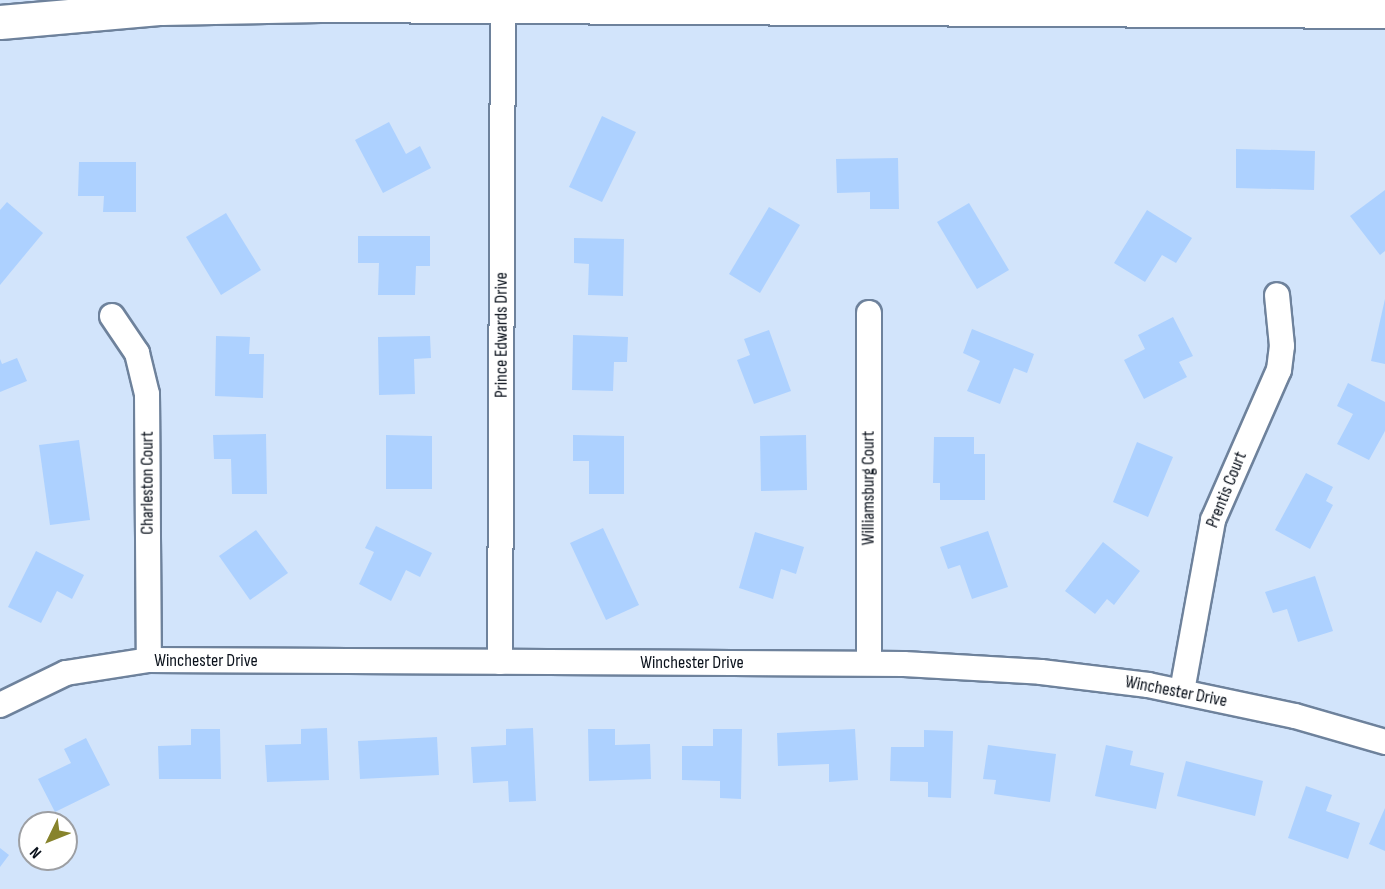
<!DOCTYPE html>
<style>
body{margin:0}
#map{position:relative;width:1385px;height:889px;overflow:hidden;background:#d2e4fb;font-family:"Sofia Sans Condensed",sans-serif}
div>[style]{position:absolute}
.building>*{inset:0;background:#add1ff}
.roads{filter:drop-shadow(2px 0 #6e829c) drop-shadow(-2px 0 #6e829c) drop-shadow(0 2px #6e829c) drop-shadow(0 -2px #6e829c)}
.street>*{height:24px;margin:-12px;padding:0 12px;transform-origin:12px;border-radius:12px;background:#fff}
.secondary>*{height:33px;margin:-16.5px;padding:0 16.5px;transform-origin:16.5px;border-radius:16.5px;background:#fff}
span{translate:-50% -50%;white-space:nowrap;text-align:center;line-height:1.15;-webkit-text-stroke:5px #fff;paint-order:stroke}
.street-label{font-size:18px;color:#09101a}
.north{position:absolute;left:18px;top:811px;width:60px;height:60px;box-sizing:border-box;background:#fff;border:2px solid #9d9fa3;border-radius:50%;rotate:227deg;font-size:16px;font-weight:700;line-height:24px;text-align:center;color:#09101a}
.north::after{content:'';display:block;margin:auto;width:21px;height:27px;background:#87832c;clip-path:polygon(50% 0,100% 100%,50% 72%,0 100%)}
</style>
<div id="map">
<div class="building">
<div style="clip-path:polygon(602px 116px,636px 132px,602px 202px,569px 187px)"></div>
<div style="clip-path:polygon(389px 122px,406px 154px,420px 146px,431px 168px,383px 193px,355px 140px)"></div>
<div style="clip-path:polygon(1236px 149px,1315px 151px,1314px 190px,1236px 188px)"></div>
<div style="clip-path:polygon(898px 158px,899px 209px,870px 209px,870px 192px,837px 193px,836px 159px)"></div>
<div style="clip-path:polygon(79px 162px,136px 162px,136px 212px,103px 212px,104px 196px,78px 196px)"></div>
<div style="clip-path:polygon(1385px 190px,1385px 251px,1380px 255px,1350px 216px)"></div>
<div style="clip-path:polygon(7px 202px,43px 233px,0 285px,0 210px)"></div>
<div style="clip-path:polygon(969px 203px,1009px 270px,977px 289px,937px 222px)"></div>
<div style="clip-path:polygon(769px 207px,800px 225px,760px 293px,729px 274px)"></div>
<div style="clip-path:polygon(1147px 210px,1192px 238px,1176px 263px,1162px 255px,1145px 282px,1114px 263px)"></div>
<div style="clip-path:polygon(226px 213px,261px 270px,221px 295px,186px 237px)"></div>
<div style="clip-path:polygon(358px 236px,430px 236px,430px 266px,416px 266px,415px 295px,378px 295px,379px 263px,358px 263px)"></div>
<div style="clip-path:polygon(574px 238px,624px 239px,623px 296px,588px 295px,589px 264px,574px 263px)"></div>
<div style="clip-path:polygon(1385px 299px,1385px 364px,1371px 361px)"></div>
<div style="clip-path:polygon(1173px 317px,1193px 356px,1179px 362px,1187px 377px,1144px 399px,1124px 360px,1145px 349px,1138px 335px)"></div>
<div style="clip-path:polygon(972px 329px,1034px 354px,1027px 373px,1014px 368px,1000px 404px,967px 391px,980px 361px,963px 353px)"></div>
<div style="clip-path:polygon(769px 330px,791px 391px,754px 404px,737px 360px,750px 355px,744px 339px)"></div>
<div style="clip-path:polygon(573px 335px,628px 337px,627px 362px,614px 362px,613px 391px,572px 390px)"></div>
<div style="clip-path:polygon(216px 336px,250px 337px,249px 354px,264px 354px,263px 398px,215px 396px)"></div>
<div style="clip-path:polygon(430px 336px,431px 358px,414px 359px,415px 394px,379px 395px,378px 337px)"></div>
<div style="clip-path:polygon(17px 358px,27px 381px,0 392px,0 359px,2px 364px)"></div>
<div style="clip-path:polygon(1348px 383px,1385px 402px,1385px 431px,1369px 460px,1337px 444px,1353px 414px,1337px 406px)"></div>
<div style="clip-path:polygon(266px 434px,267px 494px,232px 494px,231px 459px,214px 459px,213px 435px)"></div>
<div style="clip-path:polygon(386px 435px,432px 436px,432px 489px,386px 489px)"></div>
<div style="clip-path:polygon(573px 435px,624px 436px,624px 494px,589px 494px,589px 461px,573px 461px)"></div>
<div style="clip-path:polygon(806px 435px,807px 490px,761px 491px,760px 436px)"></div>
<div style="clip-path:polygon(934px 437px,974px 437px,974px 454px,985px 454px,985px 500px,940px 500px,940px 483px,933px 483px)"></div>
<div style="clip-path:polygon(79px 440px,90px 520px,50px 525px,39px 445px)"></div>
<div style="clip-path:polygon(1137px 442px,1173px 457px,1148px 517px,1113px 502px)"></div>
<div style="clip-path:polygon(1306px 473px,1333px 487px,1326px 501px,1333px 505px,1310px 549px,1275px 530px)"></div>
<div style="clip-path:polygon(376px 526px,432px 553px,420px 577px,406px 570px,391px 601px,359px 584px,374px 552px,365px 548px)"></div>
<div style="clip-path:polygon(603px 528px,639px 605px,606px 620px,570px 543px)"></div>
<div style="clip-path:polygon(256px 530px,288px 573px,250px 600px,219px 556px)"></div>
<div style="clip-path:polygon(988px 531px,1008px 587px,972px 599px,960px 565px,948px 569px,940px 547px)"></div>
<div style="clip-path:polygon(755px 532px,804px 547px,796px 574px,781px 569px,773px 599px,739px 588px)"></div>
<div style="clip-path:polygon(1103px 542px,1140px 571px,1114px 605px,1107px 599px,1095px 614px,1065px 591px)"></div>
<div style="clip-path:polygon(36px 551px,84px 575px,72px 599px,57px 591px,41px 623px,8px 607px)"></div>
<div style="clip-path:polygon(1315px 576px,1333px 631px,1298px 642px,1287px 609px,1273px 613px,1265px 592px)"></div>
<div style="clip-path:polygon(327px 728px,329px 780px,267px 782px,265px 745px,301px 744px,301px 729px)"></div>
<div style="clip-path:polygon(533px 728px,536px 801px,509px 802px,508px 781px,473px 783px,471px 747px,506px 745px,506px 729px)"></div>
<div style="clip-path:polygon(191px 729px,220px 729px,221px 779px,159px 779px,158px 746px,191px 745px)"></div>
<div style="clip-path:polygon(588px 729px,615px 729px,615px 745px,650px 744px,651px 779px,589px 781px)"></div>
<div style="clip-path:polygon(713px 729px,742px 729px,741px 799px,720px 798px,720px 781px,682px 780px,682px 746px,713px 746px)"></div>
<div style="clip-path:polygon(855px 729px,858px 780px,829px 782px,829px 764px,778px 766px,777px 733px)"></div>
<div style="clip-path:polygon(924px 730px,953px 731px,951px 798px,928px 797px,928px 782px,890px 781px,891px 747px,924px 747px)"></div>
<div style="clip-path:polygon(437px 737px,439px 775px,360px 779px,358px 741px)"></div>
<div style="clip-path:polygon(86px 738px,110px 785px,55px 812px,38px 779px,71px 763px,64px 749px)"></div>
<div style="clip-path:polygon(988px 745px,1056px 754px,1050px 802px,994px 794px,996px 780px,983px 779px)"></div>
<div style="clip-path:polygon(1106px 745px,1133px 751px,1130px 765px,1164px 773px,1156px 809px,1095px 796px)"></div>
<div style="clip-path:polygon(1186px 761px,1263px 781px,1255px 816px,1177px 796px)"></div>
<div style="clip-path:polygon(1306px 786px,1332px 795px,1326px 811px,1360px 823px,1348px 859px,1288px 838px)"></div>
<div style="clip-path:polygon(1385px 808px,1385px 851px,1369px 844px)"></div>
<div style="clip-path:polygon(0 848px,9px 855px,0 867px)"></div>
</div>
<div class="roads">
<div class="street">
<div style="left:869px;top:313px;width:350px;rotate:90deg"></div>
<div style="left:112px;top:316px;width:45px;rotate:56deg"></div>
<div style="left:137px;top:353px;width:42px;rotate:76.3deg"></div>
<div style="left:147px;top:394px;width:266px;rotate:89.6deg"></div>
<div style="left:500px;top:662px;width:662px;rotate:-89.74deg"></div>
<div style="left:1182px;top:691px;width:174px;rotate:-79.7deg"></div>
<div style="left:1213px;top:520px;width:164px;rotate:-66.3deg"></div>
<div style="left:1279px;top:370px;width:24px;rotate:-83deg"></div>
<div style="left:1282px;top:346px;width:51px;rotate:-95.6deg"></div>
<div style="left:0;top:705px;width:73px;rotate:-25.9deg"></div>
<div style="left:66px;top:673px;width:84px;rotate:-8.9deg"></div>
<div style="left:149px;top:660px;width:755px;rotate:0.3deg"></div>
<div style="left:904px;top:664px;width:137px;rotate:3.3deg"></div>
<div style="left:1041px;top:672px;width:108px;rotate:6.9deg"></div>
<div style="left:1148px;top:685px;width:150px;rotate:11.9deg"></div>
<div style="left:1295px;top:716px;width:94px;rotate:16.1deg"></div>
</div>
<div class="secondary">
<div style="left:0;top:22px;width:162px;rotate:-5deg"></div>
<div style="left:161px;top:8px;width:159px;rotate:-1.1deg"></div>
<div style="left:320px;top:5px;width:1065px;rotate:0.32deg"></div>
</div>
</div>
<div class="street-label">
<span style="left:502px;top:335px;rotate:-90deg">Prince Edwards Drive</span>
<span style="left:148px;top:483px;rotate:-90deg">Charleston Court</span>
<span style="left:869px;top:488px;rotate:-90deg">Williamsburg Court</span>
<span style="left:1227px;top:490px;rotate:-68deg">Prentis Court</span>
<span style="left:206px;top:661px">Winchester Drive</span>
<span style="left:692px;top:663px">Winchester Drive</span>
<span style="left:1176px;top:692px;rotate:11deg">Winchester Drive</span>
</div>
<div class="north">N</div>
</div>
